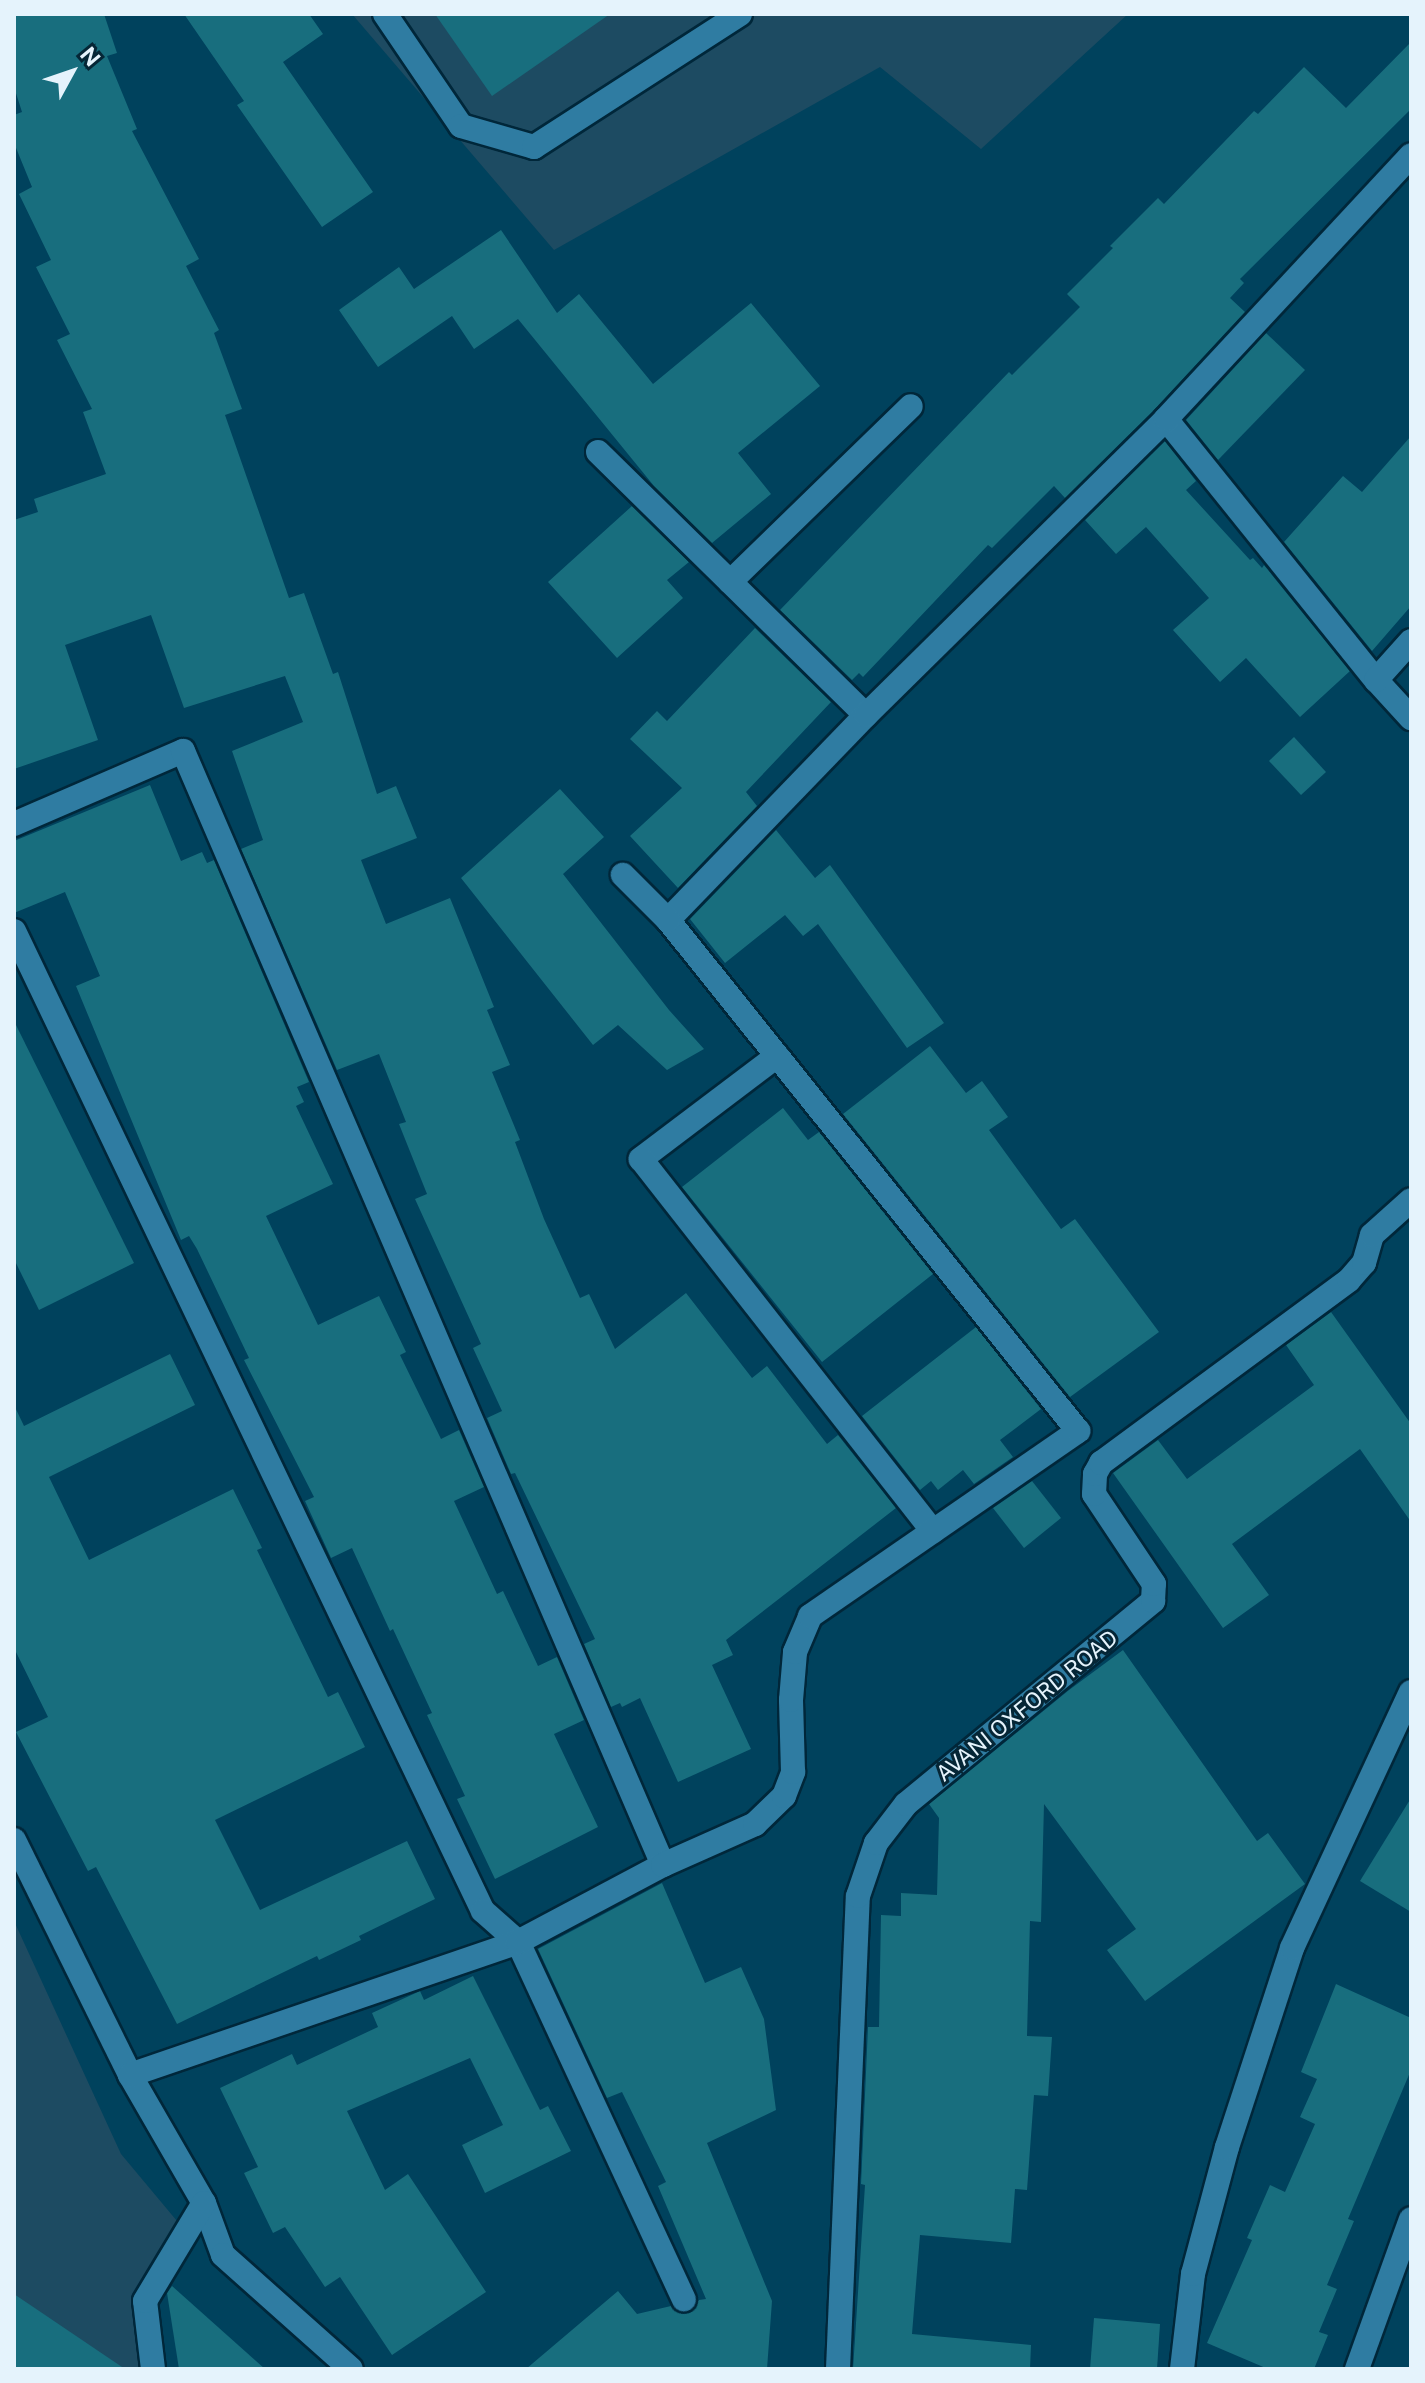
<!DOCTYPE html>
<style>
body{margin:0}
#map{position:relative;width:1425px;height:2383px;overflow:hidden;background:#00425d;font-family:"Public Sans",sans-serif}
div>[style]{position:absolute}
.built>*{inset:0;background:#1d4b62}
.building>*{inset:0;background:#186e7e}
.roads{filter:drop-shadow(2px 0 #00273a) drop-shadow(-2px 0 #00273a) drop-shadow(0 2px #00273a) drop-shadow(0 -2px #00273a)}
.minor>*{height:24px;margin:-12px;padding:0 12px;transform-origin:12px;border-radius:12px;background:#2f7ca2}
span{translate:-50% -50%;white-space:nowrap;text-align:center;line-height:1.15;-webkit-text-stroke:6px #052636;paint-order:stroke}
.street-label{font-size:22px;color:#e5f3fc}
.frame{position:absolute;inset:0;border:16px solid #e5f3fc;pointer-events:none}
.north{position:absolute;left:32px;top:32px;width:80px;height:80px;-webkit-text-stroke:6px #052636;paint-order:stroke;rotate:50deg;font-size:22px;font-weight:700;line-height:32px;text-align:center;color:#e5f3fc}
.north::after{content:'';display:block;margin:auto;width:28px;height:36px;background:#e5f3fc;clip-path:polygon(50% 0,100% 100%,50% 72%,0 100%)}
</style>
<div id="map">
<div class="built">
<div style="clip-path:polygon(352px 14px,1128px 14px,981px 149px,880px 67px,554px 250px)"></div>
<div style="clip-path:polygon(14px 1921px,121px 2154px,182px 2227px,132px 2305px,150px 2369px,14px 2369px)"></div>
</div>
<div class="building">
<div style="clip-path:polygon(14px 14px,104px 14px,117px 53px,107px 56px,137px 129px,132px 131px,199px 259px,186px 266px,219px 330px,214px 333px,242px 409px,225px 415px,289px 598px,304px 593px,333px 674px,338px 672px,377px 794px,396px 786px,417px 838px,361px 860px,386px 924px,450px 898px,494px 1007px,487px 1010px,510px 1065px,492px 1072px,520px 1140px,515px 1142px,544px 1219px,580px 1298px,589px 1294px,615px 1349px,686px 1293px,752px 1378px,767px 1366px,827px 1444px,838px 1435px,896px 1508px,726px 1640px,733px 1655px,712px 1665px,751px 1749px,678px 1782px,640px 1698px,622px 1707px,620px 1703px,611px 1707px,584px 1644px,595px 1639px,515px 1473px,511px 1474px,487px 1418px,502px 1411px,473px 1348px,481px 1344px,415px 1199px,427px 1194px,399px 1124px,406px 1122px,379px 1054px,337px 1070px,241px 849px,263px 840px,232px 751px,303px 722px,285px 676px,184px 708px,151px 615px,65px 645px,98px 740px,14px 769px,14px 520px,38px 512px,34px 499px,106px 474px,83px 412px,92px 409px,57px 340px,70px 334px,36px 267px,51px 260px,19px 194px,32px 187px,14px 143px,14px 115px,22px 112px,14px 87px)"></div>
<div style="clip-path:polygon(184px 14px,309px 14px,323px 34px,283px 62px,373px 192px,322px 227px,237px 105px,244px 101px)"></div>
<div style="clip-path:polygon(435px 14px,610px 14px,492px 96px)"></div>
<div style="clip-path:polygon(1411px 42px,1411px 109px,1240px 279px,1244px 283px,1230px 298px,1245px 312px,1155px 409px,1065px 498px,1054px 486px,992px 548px,988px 545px,863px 677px,859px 673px,852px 680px,780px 610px,1009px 372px,1012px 375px,1080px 307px,1067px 294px,1113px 248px,1110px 246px,1158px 198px,1164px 204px,1254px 111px,1258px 114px,1304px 67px,1346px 108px)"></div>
<div style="clip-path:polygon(501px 230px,557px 313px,579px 294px,653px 384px,751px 303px,820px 386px,738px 453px,771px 494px,712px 543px,654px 486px,518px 319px,474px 349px,452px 316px,378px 367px,339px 310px,399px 267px,414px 289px)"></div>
<div style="clip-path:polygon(1266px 333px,1305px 370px,1218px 460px,1186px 420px)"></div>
<div style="clip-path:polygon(1411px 436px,1411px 606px,1372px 651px,1284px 542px,1343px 476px,1362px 492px)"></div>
<div style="clip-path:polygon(1165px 441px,1196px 481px,1186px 490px,1250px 560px,1253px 558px,1262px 568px,1264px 565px,1350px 671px,1300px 717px,1246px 658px,1220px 682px,1173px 630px,1209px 598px,1146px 527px,1116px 554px,1085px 520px)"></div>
<div style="clip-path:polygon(632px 506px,689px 562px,667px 580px,683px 598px,617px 658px,548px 582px)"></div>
<div style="clip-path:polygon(755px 628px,831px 702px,746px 792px,757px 806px,678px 888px,630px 836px,682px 788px,630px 739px,657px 711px,667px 721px)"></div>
<div style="clip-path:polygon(1294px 737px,1326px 772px,1301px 795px,1269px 761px)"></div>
<div style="clip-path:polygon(150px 785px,181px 861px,202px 852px,207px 863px,214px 860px,309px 1082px,297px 1087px,304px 1102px,296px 1106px,333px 1184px,266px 1216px,318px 1325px,379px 1296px,406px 1352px,400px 1355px,441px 1439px,459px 1430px,484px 1487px,454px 1501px,497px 1594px,503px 1591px,538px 1666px,557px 1657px,584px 1720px,554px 1734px,598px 1827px,495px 1879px,457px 1799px,465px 1796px,427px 1715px,432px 1713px,393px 1629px,390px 1631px,352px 1548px,331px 1558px,305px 1501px,314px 1497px,244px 1360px,249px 1358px,197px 1249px,189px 1236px,181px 1240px,76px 986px,100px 976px,65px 892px,14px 913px,14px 841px)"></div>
<div style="clip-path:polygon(560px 789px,604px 837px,563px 874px,669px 1010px,704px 1049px,667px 1070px,618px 1025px,593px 1045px,461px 878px)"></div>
<div style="clip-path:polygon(776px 830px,815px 878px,830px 865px,944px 1023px,907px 1048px,818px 924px,803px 936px,785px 915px,725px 963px,690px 919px)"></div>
<div style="clip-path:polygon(14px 1021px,134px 1263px,39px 1310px,14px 1259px)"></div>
<div style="clip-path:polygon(930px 1046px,966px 1093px,982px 1081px,1008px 1117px,989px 1130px,1061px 1229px,1075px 1219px,1159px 1332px,1070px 1397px,843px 1114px)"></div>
<div style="clip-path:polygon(783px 1108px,808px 1140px,819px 1132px,933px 1274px,822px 1362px,682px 1187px)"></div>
<div style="clip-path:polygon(1331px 1312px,1411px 1424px,1411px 1522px,1360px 1449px,1232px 1544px,1269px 1595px,1223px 1628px,1113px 1473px,1158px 1440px,1187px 1479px,1314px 1385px,1286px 1345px)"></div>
<div style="clip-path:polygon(976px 1327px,1041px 1409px,1000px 1440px,1013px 1457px,974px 1484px,963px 1470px,938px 1490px,931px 1481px,920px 1490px,862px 1416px)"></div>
<div style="clip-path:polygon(170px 1354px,195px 1405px,49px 1477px,89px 1560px,233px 1489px,262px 1548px,257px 1550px,328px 1697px,338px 1692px,365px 1747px,215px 1820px,260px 1910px,407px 1841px,435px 1899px,359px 1936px,361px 1940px,319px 1960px,317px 1956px,177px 2024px,96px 1867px,88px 1871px,16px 1732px,48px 1717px,14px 1648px,14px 1405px,24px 1426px)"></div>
<div style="clip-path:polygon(1032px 1481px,1061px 1518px,1024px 1548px,993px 1508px)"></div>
<div style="clip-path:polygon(1123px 1650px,1257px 1841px,1268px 1833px,1305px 1884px,1145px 2001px,1107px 1950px,1136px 1929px,1044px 1804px,1041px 1922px,1030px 1921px,1027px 2036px,1052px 2037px,1048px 2096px,1034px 2095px,1027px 2190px,1015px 2189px,1011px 2243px,920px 2235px,912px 2334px,1031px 2345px,1030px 2369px,853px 2369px,865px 2185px,861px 2184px,868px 2027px,879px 2027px,881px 1915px,901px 1916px,901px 1893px,937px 1895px,939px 1818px,929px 1804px,1069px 1690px)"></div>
<div style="clip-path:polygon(1411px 1798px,1411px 1912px,1360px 1881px)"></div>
<div style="clip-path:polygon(662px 1883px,705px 1983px,741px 1967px,764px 2019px,776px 2110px,707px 2143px,772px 2301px,767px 2369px,526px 2369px,618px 2291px,637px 2314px,671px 2306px,682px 2314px,690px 2313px,699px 2300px,706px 2299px,658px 2186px,666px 2182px,622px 2092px,607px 2098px,538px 1949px)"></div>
<div style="clip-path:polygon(473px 1976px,540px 2110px,548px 2106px,571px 2151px,485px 2193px,462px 2145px,503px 2125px,470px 2058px,347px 2111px,385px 2190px,408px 2174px,486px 2292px,392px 2355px,340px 2277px,325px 2287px,285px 2227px,273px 2233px,244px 2173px,258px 2167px,220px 2088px,292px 2054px,297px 2065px,378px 2027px,372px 2013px,420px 1991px,424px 2000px)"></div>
<div style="clip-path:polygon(1336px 1984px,1411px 2018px,1411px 2070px,1348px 2219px,1354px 2221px,1327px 2285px,1337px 2289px,1319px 2332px,1328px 2335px,1314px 2369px,1268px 2369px,1207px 2343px,1252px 2240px,1247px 2238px,1270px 2185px,1285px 2192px,1315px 2124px,1300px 2117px,1317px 2079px,1301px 2072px)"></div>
<div style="clip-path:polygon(172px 2286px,265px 2369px,179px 2369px,167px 2293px)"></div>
<div style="clip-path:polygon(14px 2294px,125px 2369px,14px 2369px)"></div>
<div style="clip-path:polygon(1094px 2318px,1160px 2324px,1157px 2369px,1090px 2369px)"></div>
</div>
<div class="roads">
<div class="minor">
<div style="left:385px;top:14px;width:135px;rotate:55.8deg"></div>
<div style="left:461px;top:126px;width:76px;rotate:16deg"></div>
<div style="left:534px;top:147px;width:245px;rotate:-32.8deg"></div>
<div style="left:1166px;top:419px;width:335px;rotate:51.2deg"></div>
<div style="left:1376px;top:680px;width:52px;rotate:47.4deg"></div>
<div style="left:598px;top:452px;width:375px;rotate:44.5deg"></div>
<div style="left:730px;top:582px;width:252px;rotate:-44.2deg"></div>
<div style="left:1376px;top:680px;width:52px;rotate:-48.1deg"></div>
<div style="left:14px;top:824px;width:184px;rotate:-23.4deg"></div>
<div style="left:183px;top:751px;width:1213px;rotate:66.69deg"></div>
<div style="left:668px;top:920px;width:285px;rotate:-46deg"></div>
<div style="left:866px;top:715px;width:421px;rotate:-44.6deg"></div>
<div style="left:1166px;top:419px;width:360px;rotate:-47.1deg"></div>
<div style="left:14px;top:931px;width:1086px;rotate:64.43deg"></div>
<div style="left:483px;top:1911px;width:47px;rotate:41.5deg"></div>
<div style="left:518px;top:1942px;width:394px;rotate:65.1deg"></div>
<div style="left:777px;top:1056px;width:171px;rotate:142.9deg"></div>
<div style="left:641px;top:1159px;width:473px;rotate:51.9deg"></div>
<div style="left:14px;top:1840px;width:262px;rotate:63.7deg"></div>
<div style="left:130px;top:2075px;width:148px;rotate:60deg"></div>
<div style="left:204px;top:2203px;width:55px;rotate:69.9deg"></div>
<div style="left:223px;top:2255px;width:171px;rotate:41.7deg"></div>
<div style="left:130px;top:2075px;width:410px;rotate:-18.9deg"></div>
<div style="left:518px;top:1942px;width:164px;rotate:-28deg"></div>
<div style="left:663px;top:1865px;width:101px;rotate:-24deg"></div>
<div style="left:755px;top:1824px;width:40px;rotate:-44deg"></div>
<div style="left:784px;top:1796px;width:26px;rotate:-69deg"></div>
<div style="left:793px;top:1772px;width:72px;rotate:-91.6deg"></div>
<div style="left:791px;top:1700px;width:48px;rotate:-85.2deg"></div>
<div style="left:795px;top:1652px;width:39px;rotate:-67deg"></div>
<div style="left:810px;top:1616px;width:326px;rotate:-34.6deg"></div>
<div style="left:1078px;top:1431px;width:655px;rotate:-128.74deg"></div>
<div style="left:668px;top:920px;width:64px;rotate:-135deg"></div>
<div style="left:153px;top:2369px;width:68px;rotate:-96.7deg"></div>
<div style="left:145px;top:2301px;width:114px;rotate:-59deg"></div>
<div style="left:838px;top:2369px;width:473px;rotate:-87.6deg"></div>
<div style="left:858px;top:1896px;width:56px;rotate:-71.2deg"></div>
<div style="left:876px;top:1843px;width:49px;rotate:-52.4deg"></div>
<div style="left:906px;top:1804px;width:320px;rotate:-39.4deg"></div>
<div style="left:1153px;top:1601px;width:17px;rotate:-87deg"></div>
<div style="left:1154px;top:1584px;width:108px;rotate:-123.7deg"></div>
<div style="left:1094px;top:1494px;width:20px;rotate:-87deg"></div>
<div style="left:1095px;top:1474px;width:13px;rotate:-61deg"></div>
<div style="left:1101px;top:1463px;width:308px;rotate:-36.4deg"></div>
<div style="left:1349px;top:1280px;width:23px;rotate:-49deg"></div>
<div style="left:1364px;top:1263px;width:29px;rotate:-74deg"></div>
<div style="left:1372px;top:1235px;width:52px;rotate:-41.9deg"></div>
<div style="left:1182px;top:2369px;width:96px;rotate:-83.4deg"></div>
<div style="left:1193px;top:2274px;width:131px;rotate:-75deg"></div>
<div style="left:1227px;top:2147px;width:209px;rotate:-71.9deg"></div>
<div style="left:1292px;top:1948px;width:282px;rotate:-65.1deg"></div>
<div style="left:1357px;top:2369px;width:159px;rotate:-70.2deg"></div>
</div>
</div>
<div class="street-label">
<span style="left:1027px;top:1706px;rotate:-39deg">AVANI OXFORD ROAD</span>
</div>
<div class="frame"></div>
<div class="north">N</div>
</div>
